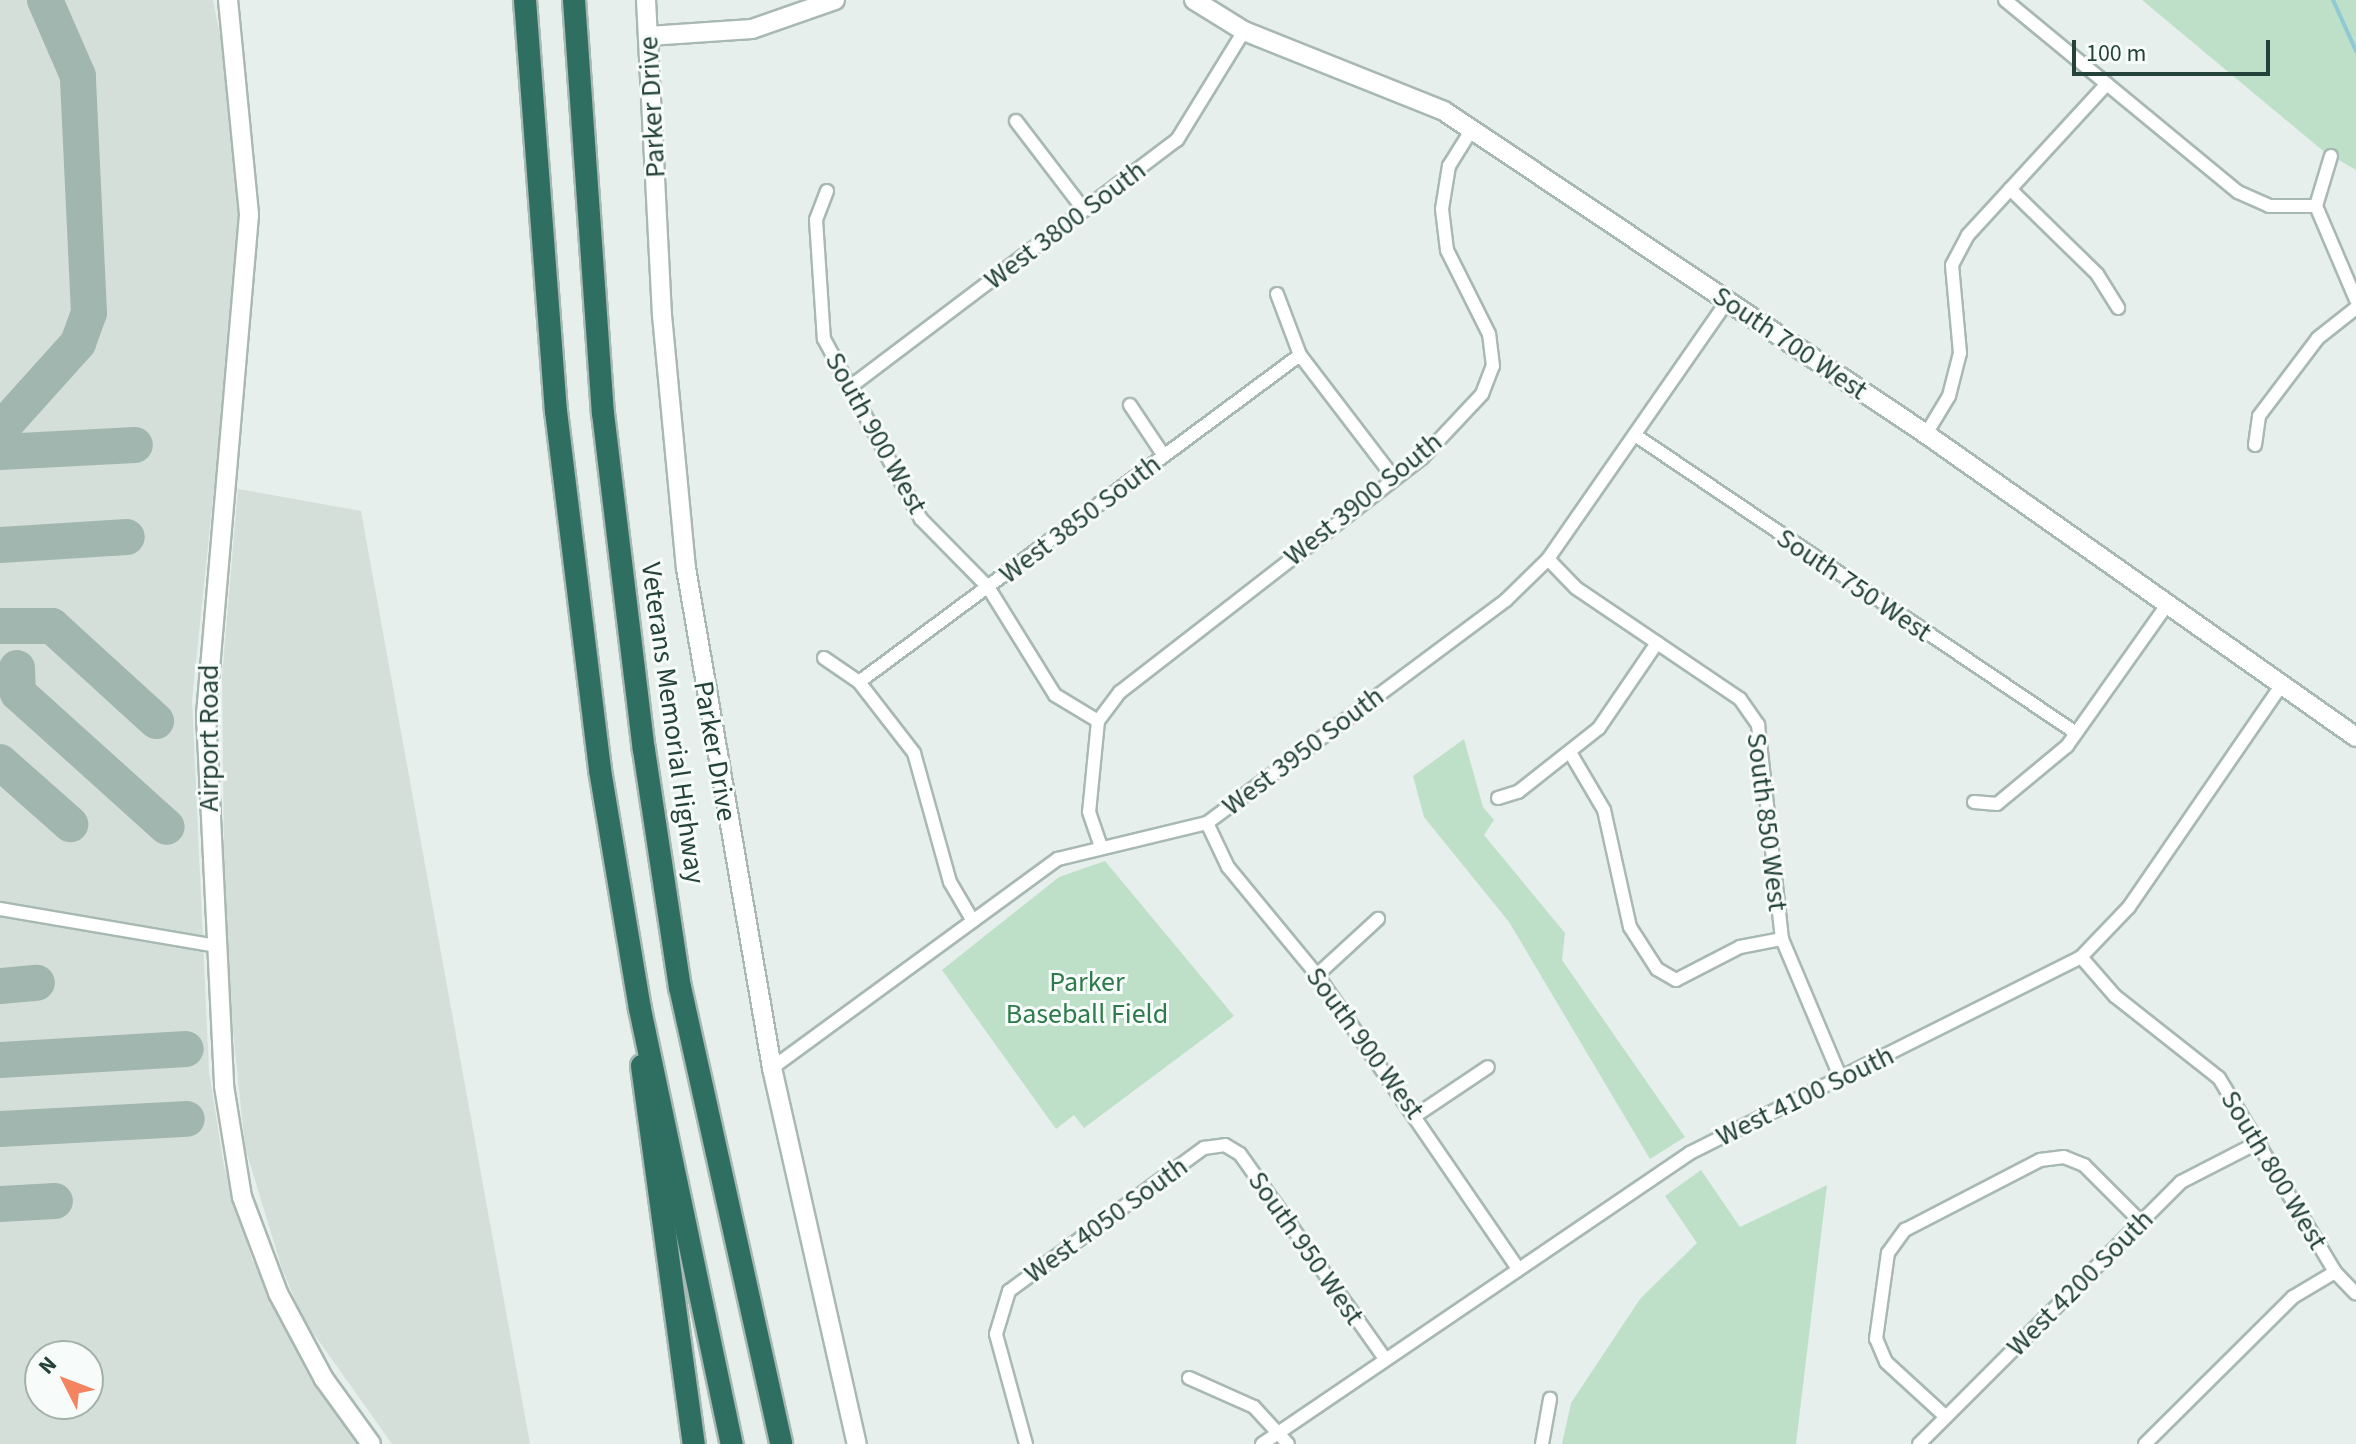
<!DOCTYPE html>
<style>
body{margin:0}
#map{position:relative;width:2356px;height:1444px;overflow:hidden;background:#e6efeb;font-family:"Source Sans 3",sans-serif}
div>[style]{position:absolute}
.built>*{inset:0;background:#d4dfda}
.green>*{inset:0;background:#bfe0c8}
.stream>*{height:4px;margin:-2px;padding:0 2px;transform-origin:2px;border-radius:2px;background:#8ec9d4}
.taxiway>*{height:36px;margin:-18px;padding:0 18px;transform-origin:18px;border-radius:18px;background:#a2b6b0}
.roads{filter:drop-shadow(2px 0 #a8b8b2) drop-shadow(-2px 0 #a8b8b2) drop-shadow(0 2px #a8b8b2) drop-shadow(0 -2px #a8b8b2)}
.street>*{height:12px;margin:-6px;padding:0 6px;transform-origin:6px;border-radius:6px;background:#fff}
.secondary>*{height:18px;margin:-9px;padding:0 9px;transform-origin:9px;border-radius:9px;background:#fff}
.highway>*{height:22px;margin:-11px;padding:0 11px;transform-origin:11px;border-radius:11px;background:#2f6f62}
span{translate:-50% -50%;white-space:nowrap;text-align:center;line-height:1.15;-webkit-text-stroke:6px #f7fbf9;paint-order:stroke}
.street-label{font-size:28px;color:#24423a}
.park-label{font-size:28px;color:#2d7a4b}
.north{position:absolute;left:24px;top:1340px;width:80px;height:80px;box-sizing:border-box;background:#f7fbf9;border:2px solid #a3b1ad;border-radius:50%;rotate:312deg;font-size:22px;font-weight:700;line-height:32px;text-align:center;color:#24423a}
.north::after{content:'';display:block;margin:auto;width:28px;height:36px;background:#f4845f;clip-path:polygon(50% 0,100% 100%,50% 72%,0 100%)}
.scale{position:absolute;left:2072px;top:40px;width:198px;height:36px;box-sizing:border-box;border:4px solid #24423a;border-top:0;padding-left:10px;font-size:24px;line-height:28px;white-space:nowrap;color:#24423a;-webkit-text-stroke:6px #f7fbf9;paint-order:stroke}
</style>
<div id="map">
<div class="built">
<div style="clip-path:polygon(evenodd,0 0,213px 0,241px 140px,238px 258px,192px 700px,209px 1071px,224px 1166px,252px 1259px,312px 1382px,359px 1444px,0 1444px,0 0,40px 1356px,88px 1356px,88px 1404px,40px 1404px,40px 1356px)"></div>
<div style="clip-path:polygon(238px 489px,361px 511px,530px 1444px,392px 1444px,304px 1320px,282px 1269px,245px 1147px,225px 953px,222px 676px)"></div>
</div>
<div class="green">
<div style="clip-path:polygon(2142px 0,2356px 0,2356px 170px,2322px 150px)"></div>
<div style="clip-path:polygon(1464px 739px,1483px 807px,1494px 820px,1484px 835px,1565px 933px,1562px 960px,1685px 1137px,1650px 1159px,1509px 922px,1424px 817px,1413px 776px)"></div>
<div style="clip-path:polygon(1105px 861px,1234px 1016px,1084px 1128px,1074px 1115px,1056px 1129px,942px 970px,1059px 877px)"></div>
<div style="clip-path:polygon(1701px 1170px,1740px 1227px,1827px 1185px,1796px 1444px,1562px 1444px,1571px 1403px,1640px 1299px,1697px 1243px,1665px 1196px)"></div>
</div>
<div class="stream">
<div style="left:2333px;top:0;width:56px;rotate:65.7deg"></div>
</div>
<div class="taxiway">
<div style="left:0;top:430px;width:117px;rotate:-48.1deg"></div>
<div style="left:78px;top:343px;width:32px;rotate:-70deg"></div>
<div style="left:89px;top:313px;width:237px;rotate:-92.7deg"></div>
<div style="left:78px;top:76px;width:83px;rotate:-113.5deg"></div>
<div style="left:0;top:452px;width:135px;rotate:-3deg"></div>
<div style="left:0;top:545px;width:127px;rotate:-3.6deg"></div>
<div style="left:0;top:626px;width:52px"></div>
<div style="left:52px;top:626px;width:141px;rotate:42.4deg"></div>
<div style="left:17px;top:668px;width:25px;rotate:88deg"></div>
<div style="left:18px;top:693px;width:200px;rotate:42deg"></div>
<div style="left:0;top:762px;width:94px;rotate:41.5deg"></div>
<div style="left:0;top:986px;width:37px;rotate:-5deg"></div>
<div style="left:0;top:1060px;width:186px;rotate:-3.4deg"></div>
<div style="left:0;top:1129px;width:187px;rotate:-3.1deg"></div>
<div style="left:0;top:1204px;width:55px;rotate:-3.1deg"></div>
</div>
<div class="roads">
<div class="street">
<div style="left:2005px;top:0;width:302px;rotate:39.5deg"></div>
<div style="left:2238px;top:192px;width:34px;rotate:24deg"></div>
<div style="left:2269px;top:206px;width:47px"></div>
<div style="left:1016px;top:121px;width:112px;rotate:52.6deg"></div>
<div style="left:2331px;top:156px;width:52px;rotate:106.7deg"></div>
<div style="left:2316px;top:206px;width:102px;rotate:66.9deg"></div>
<div style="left:2010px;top:189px;width:122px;rotate:44.3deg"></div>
<div style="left:2097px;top:274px;width:40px;rotate:58deg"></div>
<div style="left:827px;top:191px;width:31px;rotate:111deg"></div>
<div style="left:816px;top:220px;width:119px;rotate:86.2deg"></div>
<div style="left:824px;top:339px;width:204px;rotate:61.7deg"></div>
<div style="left:921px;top:519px;width:95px;rotate:45.4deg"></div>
<div style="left:988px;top:587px;width:127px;rotate:58.2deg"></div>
<div style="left:1055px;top:695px;width:50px;rotate:31.2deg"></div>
<div style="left:1098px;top:721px;width:91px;rotate:95.6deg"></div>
<div style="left:1089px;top:812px;width:36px;rotate:71deg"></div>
<div style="left:1277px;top:294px;width:65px;rotate:69.3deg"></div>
<div style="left:1300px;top:355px;width:155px;rotate:52.6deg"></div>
<div style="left:850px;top:387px;width:410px;rotate:-37.1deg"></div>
<div style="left:1177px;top:140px;width:128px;rotate:-58.4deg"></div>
<div style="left:1130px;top:405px;width:61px;rotate:56.3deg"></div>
<div style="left:1926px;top:434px;width:44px;rotate:-58.8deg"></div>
<div style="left:1949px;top:396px;width:44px;rotate:-75.7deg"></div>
<div style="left:1960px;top:353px;width:88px;rotate:-95.2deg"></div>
<div style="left:1952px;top:265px;width:34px;rotate:-62deg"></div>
<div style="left:1968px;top:235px;width:205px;rotate:-47.4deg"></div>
<div style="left:1635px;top:435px;width:532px;rotate:34.05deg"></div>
<div style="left:2255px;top:445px;width:29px;rotate:-82deg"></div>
<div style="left:2259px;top:416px;width:98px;rotate:-52.9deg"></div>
<div style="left:2318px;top:338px;width:48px;rotate:-38.3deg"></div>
<div style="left:1548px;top:559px;width:40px;rotate:46deg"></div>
<div style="left:1576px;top:588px;width:198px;rotate:34.1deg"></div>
<div style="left:1740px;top:699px;width:32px;rotate:55deg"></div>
<div style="left:1758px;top:725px;width:215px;rotate:83.6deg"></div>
<div style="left:1782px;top:939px;width:152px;rotate:67.1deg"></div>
<div style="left:824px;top:658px;width:42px;rotate:34.4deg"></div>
<div style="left:859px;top:682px;width:90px;rotate:52.2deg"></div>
<div style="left:914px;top:753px;width:134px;rotate:74.4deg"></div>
<div style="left:950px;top:882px;width:45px;rotate:59.5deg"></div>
<div style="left:859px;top:682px;width:549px;rotate:-36.56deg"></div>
<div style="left:1098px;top:721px;width:36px;rotate:-53deg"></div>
<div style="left:1120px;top:692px;width:382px;rotate:-37.8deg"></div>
<div style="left:1422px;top:458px;width:88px;rotate:-46.8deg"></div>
<div style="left:1482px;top:394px;width:30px;rotate:-69deg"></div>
<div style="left:1493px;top:366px;width:32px;rotate:-97deg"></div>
<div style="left:1489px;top:334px;width:94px;rotate:-116.6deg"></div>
<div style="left:1447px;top:250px;width:41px;rotate:-97deg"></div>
<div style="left:1442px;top:209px;width:44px;rotate:-80.8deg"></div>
<div style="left:1449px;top:166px;width:44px;rotate:-58.1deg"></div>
<div style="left:1571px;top:754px;width:65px;rotate:59.5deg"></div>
<div style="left:1604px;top:810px;width:120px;rotate:77.5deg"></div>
<div style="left:1630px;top:927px;width:50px;rotate:57.3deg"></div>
<div style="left:1657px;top:969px;width:22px;rotate:30deg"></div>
<div style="left:1676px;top:980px;width:72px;rotate:-27.3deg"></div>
<div style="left:1740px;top:947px;width:43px;rotate:-10.8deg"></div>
<div style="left:1498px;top:798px;width:21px;rotate:-17deg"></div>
<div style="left:1518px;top:792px;width:103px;rotate:-38.3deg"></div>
<div style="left:1599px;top:728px;width:103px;rotate:-55.7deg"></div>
<div style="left:1974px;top:802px;width:23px;rotate:5deg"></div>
<div style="left:1997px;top:804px;width:91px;rotate:-39.6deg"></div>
<div style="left:2067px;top:746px;width:173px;rotate:-54.7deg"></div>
<div style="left:1207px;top:823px;width:49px;rotate:64.5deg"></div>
<div style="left:1228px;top:867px;width:140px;rotate:50.5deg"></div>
<div style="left:1317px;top:975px;width:356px;rotate:55.6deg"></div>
<div style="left:0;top:909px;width:219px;rotate:9.7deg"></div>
<div style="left:2081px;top:957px;width:52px;rotate:48.9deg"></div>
<div style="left:2115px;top:996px;width:132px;rotate:38.3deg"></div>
<div style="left:2219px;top:1078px;width:226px;rotate:59.1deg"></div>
<div style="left:2335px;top:1272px;width:30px;rotate:46deg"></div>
<div style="left:1317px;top:975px;width:83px;rotate:-42.6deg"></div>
<div style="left:772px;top:1068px;width:354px;rotate:-36.2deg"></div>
<div style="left:1058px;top:859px;width:153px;rotate:-13.6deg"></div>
<div style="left:1207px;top:823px;width:373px;rotate:-36.7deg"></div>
<div style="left:1506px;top:600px;width:59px;rotate:-44.3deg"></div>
<div style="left:1548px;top:559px;width:314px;rotate:-55.2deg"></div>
<div style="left:1418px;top:1114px;width:84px;rotate:-33.9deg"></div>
<div style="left:1189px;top:1378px;width:71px;rotate:24deg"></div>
<div style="left:1254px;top:1407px;width:50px;rotate:47.4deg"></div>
<div style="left:1946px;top:1417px;width:81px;rotate:-137.5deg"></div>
<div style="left:1886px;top:1362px;width:25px;rotate:-113deg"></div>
<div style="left:1876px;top:1339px;width:87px;rotate:-82.1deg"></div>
<div style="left:1888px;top:1253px;width:29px;rotate:-54deg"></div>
<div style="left:1905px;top:1230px;width:152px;rotate:-27.4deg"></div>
<div style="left:2040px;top:1160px;width:24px;rotate:-7deg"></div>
<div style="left:2064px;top:1157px;width:22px;rotate:22deg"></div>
<div style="left:2084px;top:1165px;width:81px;rotate:45deg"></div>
<div style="left:1026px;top:1444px;width:114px;rotate:-105.3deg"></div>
<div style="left:996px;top:1334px;width:45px;rotate:-73.2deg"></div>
<div style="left:1009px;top:1291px;width:242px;rotate:-36.3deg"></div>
<div style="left:1204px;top:1148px;width:21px;rotate:-8deg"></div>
<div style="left:1225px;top:1145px;width:17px;rotate:31deg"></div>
<div style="left:1240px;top:1154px;width:247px;rotate:54.7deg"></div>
<div style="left:1262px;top:1444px;width:518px;rotate:-34.21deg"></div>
<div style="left:1690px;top:1153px;width:437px;rotate:-26.6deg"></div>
<div style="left:2081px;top:957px;width:69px;rotate:-46.2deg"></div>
<div style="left:2129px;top:907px;width:268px;rotate:-55.5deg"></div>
<div style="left:1542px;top:1444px;width:46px;rotate:-79.9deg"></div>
<div style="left:1919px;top:1444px;width:371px;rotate:-45deg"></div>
<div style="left:2181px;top:1182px;width:85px;rotate:-27.2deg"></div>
<div style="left:2145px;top:1444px;width:209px;rotate:-44.8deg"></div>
<div style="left:2293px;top:1297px;width:49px;rotate:-30.8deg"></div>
</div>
<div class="secondary">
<div style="left:228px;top:0;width:216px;rotate:84.4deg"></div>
<div style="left:249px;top:215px;width:502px;rotate:94.92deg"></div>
<div style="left:206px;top:715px;width:371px;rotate:87.2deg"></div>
<div style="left:224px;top:1086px;width:112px;rotate:80.8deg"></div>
<div style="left:242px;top:1197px;width:103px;rotate:69.4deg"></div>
<div style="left:278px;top:1293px;width:98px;rotate:61.9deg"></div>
<div style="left:324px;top:1379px;width:80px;rotate:54.1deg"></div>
<div style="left:646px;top:0;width:315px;rotate:87.1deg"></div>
<div style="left:662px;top:315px;width:254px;rotate:84.6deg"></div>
<div style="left:686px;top:568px;width:507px;rotate:80.24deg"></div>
<div style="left:772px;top:1068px;width:385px;rotate:77.3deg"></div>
<div style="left:1194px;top:0;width:59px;rotate:31.8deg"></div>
<div style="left:1244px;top:31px;width:215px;rotate:21.8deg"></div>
<div style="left:1444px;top:111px;width:580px;rotate:33.83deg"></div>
<div style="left:1926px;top:434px;width:526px;rotate:35.17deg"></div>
<div style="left:649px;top:36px;width:103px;rotate:-3.9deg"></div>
<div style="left:752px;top:29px;width:88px;rotate:-19.3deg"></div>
</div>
<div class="highway">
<div style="left:525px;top:0;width:412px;rotate:85.7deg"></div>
<div style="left:556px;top:411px;width:362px;rotate:83deg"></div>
<div style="left:600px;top:770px;width:242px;rotate:80.5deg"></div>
<div style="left:640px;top:1009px;width:445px;rotate:78.1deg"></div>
<div style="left:574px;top:0;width:414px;rotate:86deg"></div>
<div style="left:603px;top:413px;width:339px;rotate:83.1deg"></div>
<div style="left:644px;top:750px;width:240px;rotate:81.4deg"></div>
<div style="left:680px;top:987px;width:468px;rotate:77.5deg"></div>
<div style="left:642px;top:1066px;width:382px;rotate:82.2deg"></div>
</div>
</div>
<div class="street-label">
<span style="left:652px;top:107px;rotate:-93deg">Parker Drive</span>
<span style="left:1065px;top:225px;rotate:-37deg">West 3800 South</span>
<span style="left:1790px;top:343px;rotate:34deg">South 700 West</span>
<span style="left:876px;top:433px;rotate:61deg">South 900 West</span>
<span style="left:1363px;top:499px;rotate:-39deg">West 3900 South</span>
<span style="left:1080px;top:519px;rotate:-37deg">West 3850 South</span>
<span style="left:1854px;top:585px;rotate:34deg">South 750 West</span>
<span style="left:673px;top:723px;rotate:82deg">Veterans Memorial Highway</span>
<span style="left:209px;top:738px;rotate:-90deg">Airport Road</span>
<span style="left:715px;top:751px;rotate:80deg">Parker Drive</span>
<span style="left:1303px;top:751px;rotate:-37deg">West 3950 South</span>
<span style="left:1767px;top:822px;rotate:83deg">South 850 West</span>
<span style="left:1365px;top:1043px;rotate:54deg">South 900 West</span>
<span style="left:1805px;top:1096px;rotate:-26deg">West 4100 South</span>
<span style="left:2274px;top:1170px;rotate:59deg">South 800 West</span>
<span style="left:1106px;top:1220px;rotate:-36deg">West 4050 South</span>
<span style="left:1306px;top:1248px;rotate:55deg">South 950 West</span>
<span style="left:2080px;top:1283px;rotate:-45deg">West 4200 South</span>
</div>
<div class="park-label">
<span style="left:1087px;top:998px">Parker<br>Baseball Field</span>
</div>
<div class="north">N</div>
<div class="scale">100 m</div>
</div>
